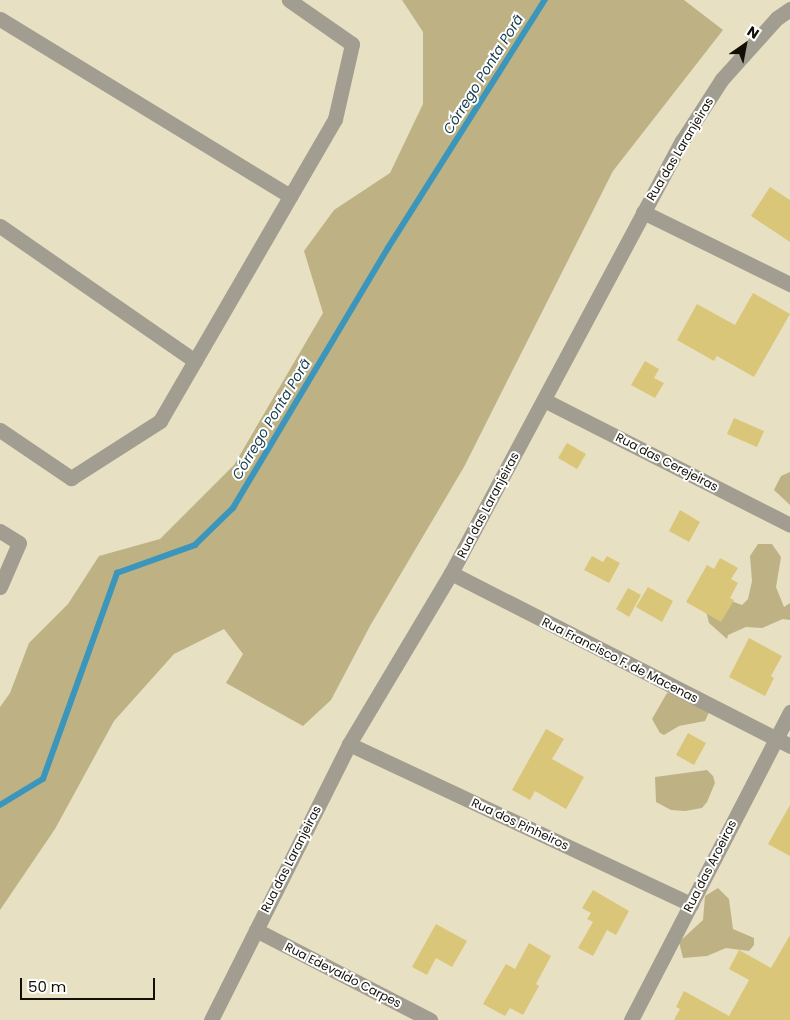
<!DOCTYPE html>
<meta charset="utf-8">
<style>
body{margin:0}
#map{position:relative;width:790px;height:1020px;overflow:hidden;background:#e8e0c2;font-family:Poppins,sans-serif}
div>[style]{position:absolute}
.green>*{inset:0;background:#beb284}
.stream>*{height:5.5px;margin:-2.75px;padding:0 2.75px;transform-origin:2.75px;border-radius:2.75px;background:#3c95ba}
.building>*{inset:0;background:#dac679}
.minor>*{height:15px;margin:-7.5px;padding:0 7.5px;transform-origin:7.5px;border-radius:7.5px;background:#a19e91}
span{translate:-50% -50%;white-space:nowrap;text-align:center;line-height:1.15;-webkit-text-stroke:4px #fff;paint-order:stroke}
.street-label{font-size:12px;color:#120f05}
.water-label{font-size:14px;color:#194050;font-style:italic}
.north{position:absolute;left:720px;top:20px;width:50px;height:50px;-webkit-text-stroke:4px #fff;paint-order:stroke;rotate:33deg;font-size:14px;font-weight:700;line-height:20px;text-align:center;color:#120f05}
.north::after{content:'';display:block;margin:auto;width:18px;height:22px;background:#120f05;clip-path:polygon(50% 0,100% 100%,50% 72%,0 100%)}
.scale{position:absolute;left:20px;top:978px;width:135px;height:22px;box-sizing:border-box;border:2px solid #120f05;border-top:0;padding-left:6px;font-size:15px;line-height:18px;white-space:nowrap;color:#120f05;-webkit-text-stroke:4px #fff;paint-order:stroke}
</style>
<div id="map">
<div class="green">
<div style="clip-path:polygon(402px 0,684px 0,723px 30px,613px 171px,464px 467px,370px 626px,331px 700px,303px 726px,226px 683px,243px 654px,224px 629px,174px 654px,114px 721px,55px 829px,0 910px,0 707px,10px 693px,29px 643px,68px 604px,99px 556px,160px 539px,234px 465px,323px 313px,304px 251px,334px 210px,390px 173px,423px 104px,423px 32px)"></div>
<div style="clip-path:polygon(790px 472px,790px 505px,774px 490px,781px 476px)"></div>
<div style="clip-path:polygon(758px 544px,772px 544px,781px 557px,776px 587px,784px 607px,790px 603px,790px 620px,783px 619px,762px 628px,746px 627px,728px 635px,727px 639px,709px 623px,705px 607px,713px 594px,742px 605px,748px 599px,752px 581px,750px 556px)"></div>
<div style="clip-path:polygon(667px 693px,703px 695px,711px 708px,705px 721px,679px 726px,664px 735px,660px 733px,652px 719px)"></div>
<div style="clip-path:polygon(707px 770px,713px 776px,715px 783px,707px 802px,702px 808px,685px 811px,671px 810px,656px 802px,655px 777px)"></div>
<div style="clip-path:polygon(718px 888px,729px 899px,733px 929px,754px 938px,754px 945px,749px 951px,726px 948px,707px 956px,683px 958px,679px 942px,703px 920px,705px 896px)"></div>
</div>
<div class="stream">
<div style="left:0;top:805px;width:50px;rotate:-31.2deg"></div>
<div style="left:43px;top:779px;width:219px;rotate:-70.2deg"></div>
<div style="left:117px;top:573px;width:83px;rotate:-19.7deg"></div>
<div style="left:195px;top:545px;width:53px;rotate:-44.2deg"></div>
<div style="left:233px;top:508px;width:303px;rotate:-59.2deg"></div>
<div style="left:388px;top:248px;width:294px;rotate:-57.7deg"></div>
</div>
<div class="building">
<div style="clip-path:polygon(770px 187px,790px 200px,790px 242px,751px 216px)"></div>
<div style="clip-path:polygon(753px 293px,790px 314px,754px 377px,717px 356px,714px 361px,677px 340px,697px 304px,735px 325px)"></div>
<div style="clip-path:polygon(645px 361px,659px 369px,654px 378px,664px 383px,655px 398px,631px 385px)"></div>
<div style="clip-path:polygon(734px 418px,764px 431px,757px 447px,727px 434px)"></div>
<div style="clip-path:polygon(567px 443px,586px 454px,577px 469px,558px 458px)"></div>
<div style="clip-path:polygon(680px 510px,700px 522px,689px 542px,669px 531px)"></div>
<div style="clip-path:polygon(592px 556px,603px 562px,607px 556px,620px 563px,609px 583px,584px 570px)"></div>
<div style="clip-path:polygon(720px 558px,738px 568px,731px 579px,738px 583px,730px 598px,734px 600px,721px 622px,686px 602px,707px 565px,714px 569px)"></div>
<div style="clip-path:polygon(648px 587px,673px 601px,662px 622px,636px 607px)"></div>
<div style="clip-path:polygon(628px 588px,641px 595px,629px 617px,616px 609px)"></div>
<div style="clip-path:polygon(749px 638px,782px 656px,771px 676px,774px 678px,765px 696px,729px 677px)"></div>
<div style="clip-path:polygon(546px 729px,564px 739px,552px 759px,584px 777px,566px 809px,535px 791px,530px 800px,512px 790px)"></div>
<div style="clip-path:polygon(688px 733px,706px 743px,694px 765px,676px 755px)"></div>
<div style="clip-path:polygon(790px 805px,790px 856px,768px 844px)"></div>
<div style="clip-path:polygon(593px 890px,629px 911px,616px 935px,607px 930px,593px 956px,578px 948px,593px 922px,587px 919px,591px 913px,582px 908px)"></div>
<div style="clip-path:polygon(436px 924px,467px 941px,452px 967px,436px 958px,427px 975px,412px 967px)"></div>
<div style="clip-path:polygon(790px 935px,790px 1020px,674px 1020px,680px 1009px,676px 1007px,684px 991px,729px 1016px,749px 980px,729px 969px,739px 950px,771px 968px)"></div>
<div style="clip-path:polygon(529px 943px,551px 956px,536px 984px,539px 986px,523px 1015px,510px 1008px,505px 1016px,483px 1004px,506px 964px,515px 969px)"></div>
</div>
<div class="minor">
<div style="left:0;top:19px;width:340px;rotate:31.4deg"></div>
<div style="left:643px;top:212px;width:164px;rotate:26.1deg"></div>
<div style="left:0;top:226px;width:237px;rotate:34.7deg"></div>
<div style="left:544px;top:400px;width:276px;rotate:26.9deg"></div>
<div style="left:0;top:430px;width:86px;rotate:34.1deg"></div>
<div style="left:71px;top:478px;width:106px;rotate:-32.6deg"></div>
<div style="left:160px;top:421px;width:349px;rotate:-59.9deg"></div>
<div style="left:335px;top:119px;width:77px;rotate:-77.2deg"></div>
<div style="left:352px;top:44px;width:77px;rotate:-145.1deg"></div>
<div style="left:0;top:531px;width:22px;rotate:32deg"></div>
<div style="left:19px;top:543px;width:48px;rotate:113.4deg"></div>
<div style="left:451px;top:573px;width:381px;rotate:27deg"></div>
<div style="left:349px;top:744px;width:378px;rotate:25.1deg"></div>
<div style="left:256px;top:930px;width:196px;rotate:27.3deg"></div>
<div style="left:211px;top:1020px;width:309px;rotate:-63.4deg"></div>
<div style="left:349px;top:744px;width:199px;rotate:-59.2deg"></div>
<div style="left:451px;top:573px;width:490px;rotate:-61.9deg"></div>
<div style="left:682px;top:141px;width:74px;rotate:-57.2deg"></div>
<div style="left:722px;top:79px;width:82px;rotate:-48deg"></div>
<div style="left:777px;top:18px;width:16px;rotate:-35deg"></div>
<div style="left:631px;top:1020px;width:347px;rotate:-62.7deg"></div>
</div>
<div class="street-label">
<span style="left:680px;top:149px;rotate:-59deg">Rua das Laranjeiras</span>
<span style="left:667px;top:462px;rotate:27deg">Rua das Cerejeiras</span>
<span style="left:488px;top:505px;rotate:-62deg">Rua das Laranjeiras</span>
<span style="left:620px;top:660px;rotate:27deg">Rua Francisco F. de Macenas</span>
<span style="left:520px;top:824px;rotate:25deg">Rua dos Pinheiros</span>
<span style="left:291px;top:859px;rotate:-63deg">Rua das Laranjeiras</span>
<span style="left:710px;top:866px;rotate:-63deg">Rua das Aroeiras</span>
<span style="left:343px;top:975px;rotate:27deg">Rua Edevaldo Carpes</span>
</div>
<div class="water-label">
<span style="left:483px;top:74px;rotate:-58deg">Córrego Ponta Porã</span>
<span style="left:271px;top:419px;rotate:-59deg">Córrego Ponta Porã</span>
</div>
<div class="north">N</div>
<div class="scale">50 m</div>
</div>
